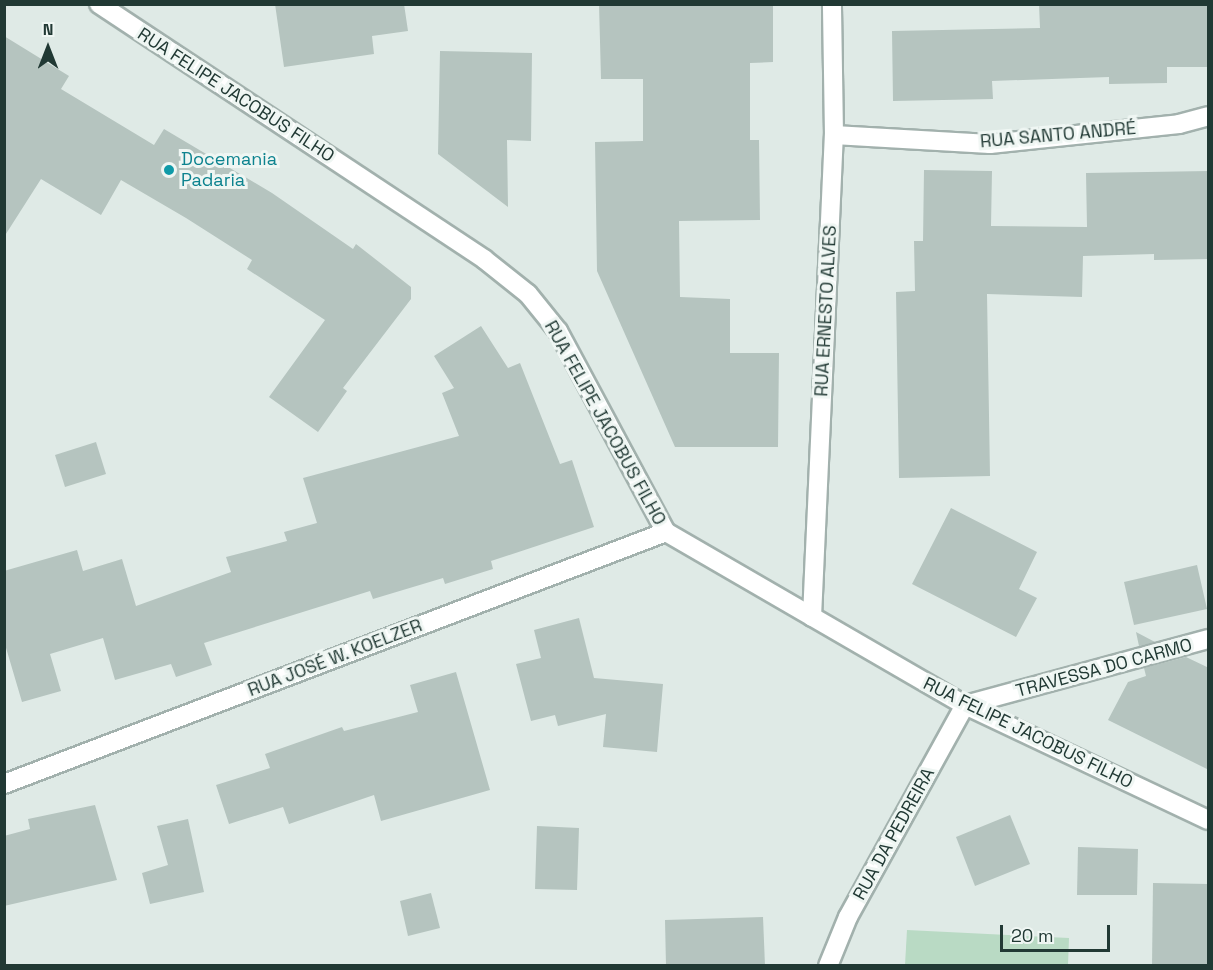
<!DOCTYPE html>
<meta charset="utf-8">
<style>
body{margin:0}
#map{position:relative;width:1213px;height:970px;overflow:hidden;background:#dfeae6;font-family:"Space Grotesk",sans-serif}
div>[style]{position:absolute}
.green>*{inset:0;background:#b9dac4}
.building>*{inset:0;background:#b5c4bf}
.roads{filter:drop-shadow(2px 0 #a2b1ad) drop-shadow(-2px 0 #a2b1ad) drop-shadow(0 2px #a2b1ad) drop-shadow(0 -2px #a2b1ad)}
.street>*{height:18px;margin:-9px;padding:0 9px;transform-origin:9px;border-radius:9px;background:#fff}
.secondary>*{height:18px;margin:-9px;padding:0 9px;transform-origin:9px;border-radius:9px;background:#fff}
.dots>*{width:16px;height:16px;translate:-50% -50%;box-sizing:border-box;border:3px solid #eff6f3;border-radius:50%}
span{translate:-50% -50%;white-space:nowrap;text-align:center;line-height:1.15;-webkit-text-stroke:6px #eff6f3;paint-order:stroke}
.street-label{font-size:18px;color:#213934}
.culture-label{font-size:18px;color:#0d838f}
.left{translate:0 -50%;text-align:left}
.frame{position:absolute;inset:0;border:6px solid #213934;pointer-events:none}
.north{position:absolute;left:18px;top:18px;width:60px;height:60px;-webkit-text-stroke:4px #eff6f3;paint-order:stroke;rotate:0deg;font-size:16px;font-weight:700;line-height:24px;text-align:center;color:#213934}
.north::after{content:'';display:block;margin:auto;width:21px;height:27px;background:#213934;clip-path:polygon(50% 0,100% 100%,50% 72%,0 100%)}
.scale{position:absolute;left:1000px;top:925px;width:110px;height:27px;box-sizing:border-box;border:3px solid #213934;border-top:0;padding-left:8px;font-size:18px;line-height:21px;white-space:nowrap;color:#213934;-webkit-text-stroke:4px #eff6f3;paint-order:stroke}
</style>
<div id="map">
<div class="green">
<div style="clip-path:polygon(907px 930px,1069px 938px,1068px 965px,905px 965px)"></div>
</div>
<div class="building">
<div style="clip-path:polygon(275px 4px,404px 4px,408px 31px,372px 36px,374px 54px,284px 67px)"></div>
<div style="clip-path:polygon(599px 4px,773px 4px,773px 62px,750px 63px,750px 140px,759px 140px,760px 220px,679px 221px,680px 297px,730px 299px,730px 353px,779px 353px,778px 447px,675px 447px,597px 271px,595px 142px,643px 141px,643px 79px,601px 79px)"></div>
<div style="clip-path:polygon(1039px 4px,1209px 6px,1209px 67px,1167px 67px,1167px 83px,1109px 84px,1109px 77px,992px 81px,993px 99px,893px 101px,892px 31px,1040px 28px)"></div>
<div style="clip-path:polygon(4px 36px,69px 76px,61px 89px,154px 145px,164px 129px,272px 193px,353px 249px,356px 244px,411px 287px,411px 299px,343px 388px,347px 391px,318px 432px,269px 397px,325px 320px,247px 269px,252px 260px,186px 218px,121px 180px,101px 215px,41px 179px,4px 237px)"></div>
<div style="clip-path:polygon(440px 51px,532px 53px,531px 141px,507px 140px,508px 207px,438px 154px)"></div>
<div style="clip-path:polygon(924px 170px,992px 171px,991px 226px,1087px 227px,1086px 173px,1209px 171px,1209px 259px,1154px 260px,1154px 254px,1083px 256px,1082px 297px,987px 294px,990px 476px,899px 478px,896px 292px,915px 291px,914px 241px,923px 241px)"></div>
<div style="clip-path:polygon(481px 326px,508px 368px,520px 363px,560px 464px,572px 460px,594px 527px,491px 561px,493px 569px,445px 584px,443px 578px,373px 599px,370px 591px,204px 643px,212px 665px,176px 677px,171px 664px,115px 680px,103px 638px,50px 654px,61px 691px,22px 702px,4px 641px,4px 571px,77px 550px,83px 571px,122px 559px,136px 606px,231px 572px,226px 557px,287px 541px,284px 532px,317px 523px,303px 478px,459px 436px,442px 393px,454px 388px,434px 356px)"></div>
<div style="clip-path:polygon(96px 442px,106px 474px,65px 487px,55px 455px)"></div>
<div style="clip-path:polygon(951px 508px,1037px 552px,1019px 589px,1037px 598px,1016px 637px,912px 584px)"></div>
<div style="clip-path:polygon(1197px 565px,1207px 609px,1134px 625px,1124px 582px)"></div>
<div style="clip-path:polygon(579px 618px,594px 678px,663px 684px,657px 752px,603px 747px,606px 714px,558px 726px,555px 715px,531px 721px,516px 664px,541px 658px,534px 630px)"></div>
<div style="clip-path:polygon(1136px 632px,1155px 642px,1139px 646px)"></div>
<div style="clip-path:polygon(1186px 657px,1209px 668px,1209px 770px,1108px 720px,1128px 682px,1146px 676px,1144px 668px)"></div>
<div style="clip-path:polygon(456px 672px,490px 790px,381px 821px,374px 795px,289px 824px,283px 807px,229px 824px,216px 785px,270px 768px,265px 754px,342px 727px,344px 731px,418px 712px,410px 685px)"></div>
<div style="clip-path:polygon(95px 805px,117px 880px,4px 906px,4px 836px,30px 829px,28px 819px)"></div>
<div style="clip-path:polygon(1010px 815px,1030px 864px,975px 886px,956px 837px)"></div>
<div style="clip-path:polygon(188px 819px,204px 892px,150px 904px,142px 873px,168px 865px,157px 826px)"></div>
<div style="clip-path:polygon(537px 826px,579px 828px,577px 890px,535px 889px)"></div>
<div style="clip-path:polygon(1078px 847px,1138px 849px,1137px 895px,1077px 895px)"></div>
<div style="clip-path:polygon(1153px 883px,1209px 884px,1209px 966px,1152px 966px)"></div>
<div style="clip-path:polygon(431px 893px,440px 928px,408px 936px,400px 901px)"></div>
<div style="clip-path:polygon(763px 917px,765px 966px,666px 966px,665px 920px)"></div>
</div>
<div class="roads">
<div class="street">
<div style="left:834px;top:135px;width:156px;rotate:3.3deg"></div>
<div style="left:990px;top:144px;width:190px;rotate:-6deg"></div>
<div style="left:1179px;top:124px;width:30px;rotate:-15deg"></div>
<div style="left:965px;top:705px;width:252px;rotate:-15.2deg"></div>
<div style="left:4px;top:784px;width:708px;rotate:-20.84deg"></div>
</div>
<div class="secondary">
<div style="left:99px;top:4px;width:462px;rotate:33.5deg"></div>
<div style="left:484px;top:259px;width:56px;rotate:38.5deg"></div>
<div style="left:528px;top:294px;width:48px;rotate:51deg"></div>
<div style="left:558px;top:331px;width:228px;rotate:61.8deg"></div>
<div style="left:666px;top:532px;width:345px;rotate:30.1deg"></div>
<div style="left:965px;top:705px;width:269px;rotate:25.3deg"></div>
<div style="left:812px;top:617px;width:483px;rotate:-87.4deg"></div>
<div style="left:834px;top:135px;width:131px;rotate:-90.9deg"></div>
<div style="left:828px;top:966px;width:53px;rotate:-67.8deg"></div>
<div style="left:848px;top:917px;width:242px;rotate:-61.1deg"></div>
</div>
</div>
<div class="dots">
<div style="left:169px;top:170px;background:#0f9aa8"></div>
</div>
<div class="street-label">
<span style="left:236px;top:95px;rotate:33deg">RUA FELIPE JACOBUS FILHO</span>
<span style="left:1058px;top:135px;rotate:-5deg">RUA SANTO ANDRÉ</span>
<span style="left:826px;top:311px;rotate:-87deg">RUA ERNESTO ALVES</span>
<span style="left:605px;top:423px;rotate:61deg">RUA FELIPE JACOBUS FILHO</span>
<span style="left:335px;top:658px;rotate:-21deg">RUA JOSÉ W. KOELZER</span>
<span style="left:1104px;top:668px;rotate:-15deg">TRAVESSA DO CARMO</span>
<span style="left:1028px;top:733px;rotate:26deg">RUA FELIPE JACOBUS FILHO</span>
<span style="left:894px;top:834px;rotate:-61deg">RUA DA PEDREIRA</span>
</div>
<div class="culture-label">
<span class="left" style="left:181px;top:170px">Docemania<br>Padaria</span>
</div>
<div class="frame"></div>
<div class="north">N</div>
<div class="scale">20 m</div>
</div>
